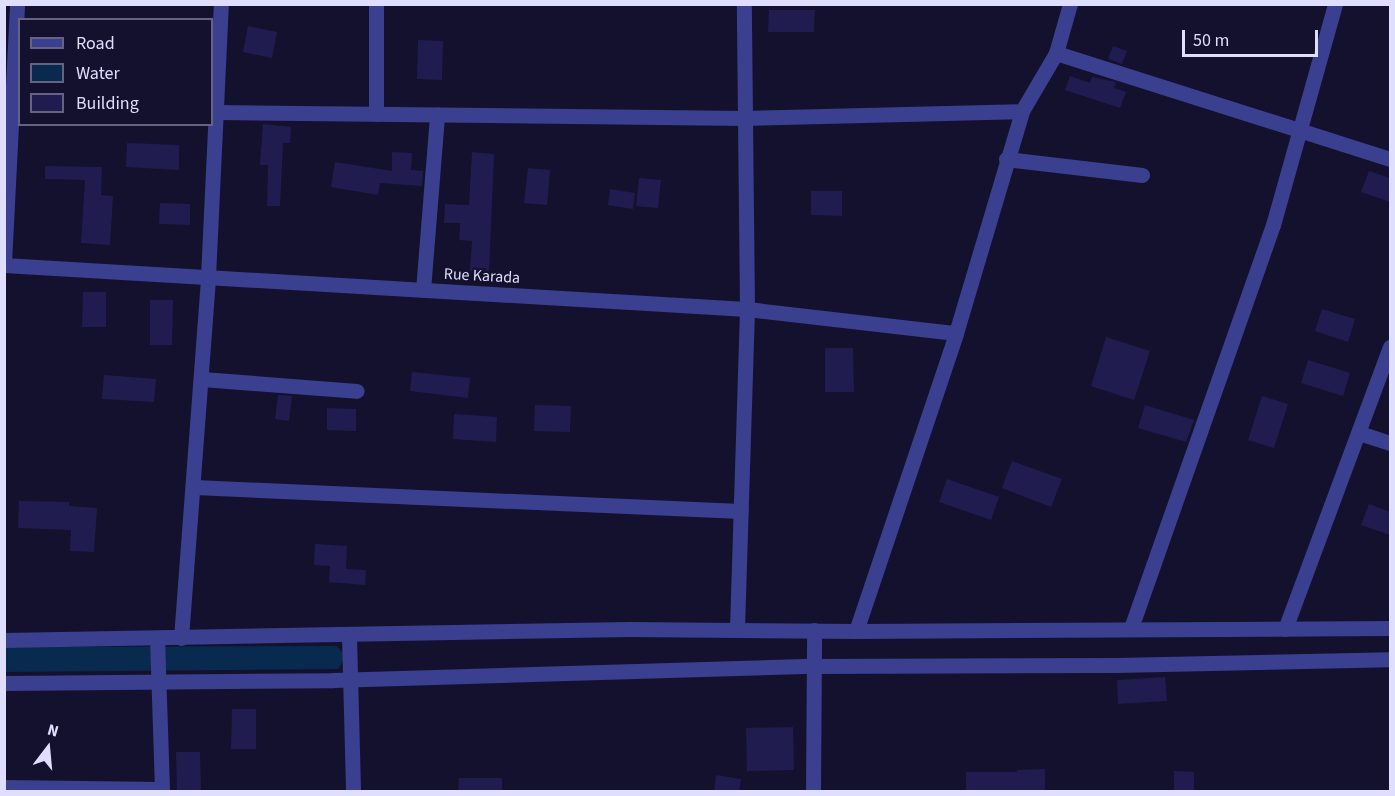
<!DOCTYPE html>
<style>
body{margin:0}
#map{position:relative;width:1395px;height:796px;overflow:hidden;background:#13112e;font-family:"Source Sans 3",sans-serif}
div>[style]{position:absolute}
.water>*{inset:0;background:#092a4f}
.building>*{inset:0;background:#211c50}
.street>*{height:15px;margin:-7.5px;padding:0 7.5px;transform-origin:7.5px;border-radius:7.5px;background:#3a3f8f}
span{translate:-50% -50%;white-space:nowrap;text-align:center;line-height:1.15;-webkit-text-stroke:4.5px #13112e;paint-order:stroke}
.street-label{font-size:16px;color:#dfdeff}
.frame{position:absolute;inset:0;border:6px solid #dfdeff;pointer-events:none}
.legend{position:absolute;left:18px;top:18px;width:195px;height:108px;box-sizing:border-box;background:#13112e;border:2px solid #656382;margin:0;padding:8px 10px;list-style:none;font-size:18px;color:#dfdeff}
.legend li{display:flex;align-items:center;gap:12px;height:30px}
.legend b{width:30px;border:2px solid #656382}
.north{position:absolute;left:18px;top:718px;width:60px;height:60px;-webkit-text-stroke:4px #13112e;paint-order:stroke;rotate:16deg;font-size:16px;font-weight:700;line-height:24px;text-align:center;color:#dfdeff}
.north::after{content:'';display:block;margin:auto;width:21px;height:27px;background:#dfdeff;clip-path:polygon(50% 0,100% 100%,50% 72%,0 100%)}
.scale{position:absolute;left:1182px;top:30px;width:136px;height:27px;box-sizing:border-box;border:3px solid #dfdeff;border-top:0;padding-left:8px;font-size:18px;line-height:21px;white-space:nowrap;color:#dfdeff;-webkit-text-stroke:4px #13112e;paint-order:stroke}
</style>
<div id="map">
<div class="water">
<div style="clip-path:polygon(337px 646px,346px 657px,338px 669px,5px 672px,4px 647px)"></div>
</div>
<div class="building">
<div style="clip-path:polygon(769px 10px,815px 10px,814px 32px,768px 32px)"></div>
<div style="clip-path:polygon(248px 26px,277px 32px,272px 58px,243px 52px)"></div>
<div style="clip-path:polygon(418px 40px,443px 41px,442px 80px,417px 79px)"></div>
<div style="clip-path:polygon(1113px 46px,1127px 51px,1122px 64px,1108px 59px)"></div>
<div style="clip-path:polygon(1070px 76px,1090px 83px,1092px 77px,1116px 82px,1114px 88px,1126px 92px,1120px 108px,1065px 90px)"></div>
<div style="clip-path:polygon(263px 124px,291px 127px,290px 143px,283px 143px,280px 206px,267px 206px,268px 165px,260px 165px)"></div>
<div style="clip-path:polygon(127px 143px,179px 145px,179px 170px,126px 167px)"></div>
<div style="clip-path:polygon(392px 152px,412px 153px,411px 170px,423px 171px,422px 186px,380px 183px,378px 195px,331px 187px,335px 162px,392px 171px)"></div>
<div style="clip-path:polygon(472px 152px,494px 154px,489px 272px,470px 271px,472px 241px,459px 240px,460px 223px,444px 223px,445px 204px,469px 205px)"></div>
<div style="clip-path:polygon(45px 166px,102px 167px,101px 195px,113px 196px,110px 245px,81px 243px,85px 180px,45px 179px)"></div>
<div style="clip-path:polygon(528px 168px,550px 170px,547px 205px,524px 203px)"></div>
<div style="clip-path:polygon(1369px 171px,1390px 178px,1390px 202px,1361px 192px)"></div>
<div style="clip-path:polygon(639px 178px,661px 180px,658px 208px,636px 206px)"></div>
<div style="clip-path:polygon(610px 189px,635px 193px,633px 209px,608px 205px)"></div>
<div style="clip-path:polygon(811px 191px,842px 191px,842px 216px,811px 215px)"></div>
<div style="clip-path:polygon(160px 203px,190px 204px,190px 225px,159px 224px)"></div>
<div style="clip-path:polygon(83px 292px,106px 292px,106px 327px,82px 327px)"></div>
<div style="clip-path:polygon(150px 300px,173px 300px,172px 345px,150px 345px)"></div>
<div style="clip-path:polygon(1322px 309px,1355px 319px,1348px 342px,1315px 331px)"></div>
<div style="clip-path:polygon(1106px 337px,1150px 351px,1134px 400px,1091px 386px)"></div>
<div style="clip-path:polygon(825px 348px,853px 348px,854px 392px,825px 392px)"></div>
<div style="clip-path:polygon(1308px 360px,1350px 373px,1343px 396px,1301px 383px)"></div>
<div style="clip-path:polygon(412px 372px,470px 378px,468px 398px,410px 391px)"></div>
<div style="clip-path:polygon(104px 375px,156px 379px,154px 402px,102px 399px)"></div>
<div style="clip-path:polygon(278px 395px,292px 396px,289px 421px,275px 419px)"></div>
<div style="clip-path:polygon(1262px 396px,1288px 404px,1274px 448px,1248px 440px)"></div>
<div style="clip-path:polygon(535px 405px,571px 406px,570px 432px,534px 431px)"></div>
<div style="clip-path:polygon(1145px 405px,1194px 420px,1186px 442px,1138px 428px)"></div>
<div style="clip-path:polygon(327px 408px,356px 409px,356px 431px,327px 430px)"></div>
<div style="clip-path:polygon(454px 414px,497px 417px,496px 442px,453px 439px)"></div>
<div style="clip-path:polygon(1012px 461px,1062px 479px,1051px 507px,1002px 488px)"></div>
<div style="clip-path:polygon(947px 479px,999px 497px,991px 520px,939px 502px)"></div>
<div style="clip-path:polygon(19px 501px,69px 502px,69px 506px,97px 508px,94px 552px,70px 551px,71px 530px,18px 528px)"></div>
<div style="clip-path:polygon(1369px 504px,1390px 512px,1390px 535px,1361px 525px)"></div>
<div style="clip-path:polygon(315px 544px,347px 546px,346px 569px,366px 570px,365px 585px,329px 582px,330px 566px,314px 565px)"></div>
<div style="clip-path:polygon(1165px 677px,1167px 701px,1118px 704px,1117px 680px)"></div>
<div style="clip-path:polygon(232px 709px,256px 709px,256px 749px,231px 749px)"></div>
<div style="clip-path:polygon(793px 727px,794px 770px,747px 771px,746px 728px)"></div>
<div style="clip-path:polygon(176px 752px,200px 752px,201px 792px,177px 792px)"></div>
<div style="clip-path:polygon(1045px 769px,1045px 792px,966px 792px,966px 772px,1017px 772px,1017px 770px)"></div>
<div style="clip-path:polygon(1174px 771px,1194px 772px,1194px 792px,1174px 792px)"></div>
<div style="clip-path:polygon(716px 775px,741px 779px,739px 792px,714px 792px)"></div>
<div style="clip-path:polygon(459px 778px,502px 778px,502px 792px,458px 792px)"></div>
</div>
<div class="street">
<div style="left:376px;top:4px;width:110px;rotate:90deg"></div>
<div style="left:1056px;top:53px;width:350px;rotate:17.6deg"></div>
<div style="left:218px;top:112px;width:527px;rotate:0.65deg"></div>
<div style="left:745px;top:118px;width:277px;rotate:-1.4deg"></div>
<div style="left:1006px;top:159px;width:137px;rotate:6.7deg"></div>
<div style="left:4px;top:263px;width:259px;rotate:-87.1deg"></div>
<div style="left:4px;top:265px;width:744px;rotate:3.39deg"></div>
<div style="left:747px;top:309px;width:210px;rotate:6.6deg"></div>
<div style="left:423px;top:290px;width:176px;rotate:-85.4deg"></div>
<div style="left:202px;top:379px;width:155px;rotate:4.4deg"></div>
<div style="left:1359px;top:433px;width:33px;rotate:18deg"></div>
<div style="left:194px;top:487px;width:547px;rotate:2.52deg"></div>
<div style="left:737px;top:628px;width:319px;rotate:-88.2deg"></div>
<div style="left:747px;top:309px;width:305px;rotate:-90.6deg"></div>
<div style="left:1131px;top:628px;width:427px;rotate:-70.6deg"></div>
<div style="left:1273px;top:225px;width:230px;rotate:-74.3deg"></div>
<div style="left:1285px;top:629px;width:301px;rotate:-69.6deg"></div>
<div style="left:856px;top:631px;width:314px;rotate:-71.4deg"></div>
<div style="left:956px;top:333px;width:232px;rotate:-73.4deg"></div>
<div style="left:1022px;top:111px;width:67px;rotate:-59.6deg"></div>
<div style="left:1056px;top:53px;width:51px;rotate:-74.1deg"></div>
<div style="left:349px;top:636px;width:156px;rotate:88.5deg"></div>
<div style="left:157px;top:638px;width:154px;rotate:88.1deg"></div>
<div style="left:181px;top:638px;width:362px;rotate:-85.7deg"></div>
<div style="left:208px;top:277px;width:273px;rotate:-87.3deg"></div>
<div style="left:4px;top:640px;width:625px;rotate:-1.01deg"></div>
<div style="left:629px;top:629px;width:227px;rotate:0.5deg"></div>
<div style="left:856px;top:631px;width:534px;rotate:-0.32deg"></div>
<div style="left:4px;top:683px;width:329px;rotate:-0.5deg"></div>
<div style="left:333px;top:680px;width:479px;rotate:-1.7deg"></div>
<div style="left:812px;top:666px;width:303px;rotate:-0.2deg"></div>
<div style="left:1115px;top:665px;width:275px;rotate:-1.2deg"></div>
<div style="left:4px;top:787px;width:158px;rotate:0.7deg"></div>
<div style="left:813px;top:792px;width:162px;rotate:-89.6deg"></div>
</div>
<div class="street-label">
<span style="left:482px;top:276px;rotate:3deg">Rue Karada</span>
</div>
<div class="frame"></div>
<ul class="legend">
<li><b style="height:8px;background:#3a3f8f"></b>Road</li>
<li><b style="height:16px;background:#092a4f"></b>Water</li>
<li><b style="height:16px;background:#211c50"></b>Building</li>
</ul>
<div class="north">N</div>
<div class="scale">50 m</div>
</div>
